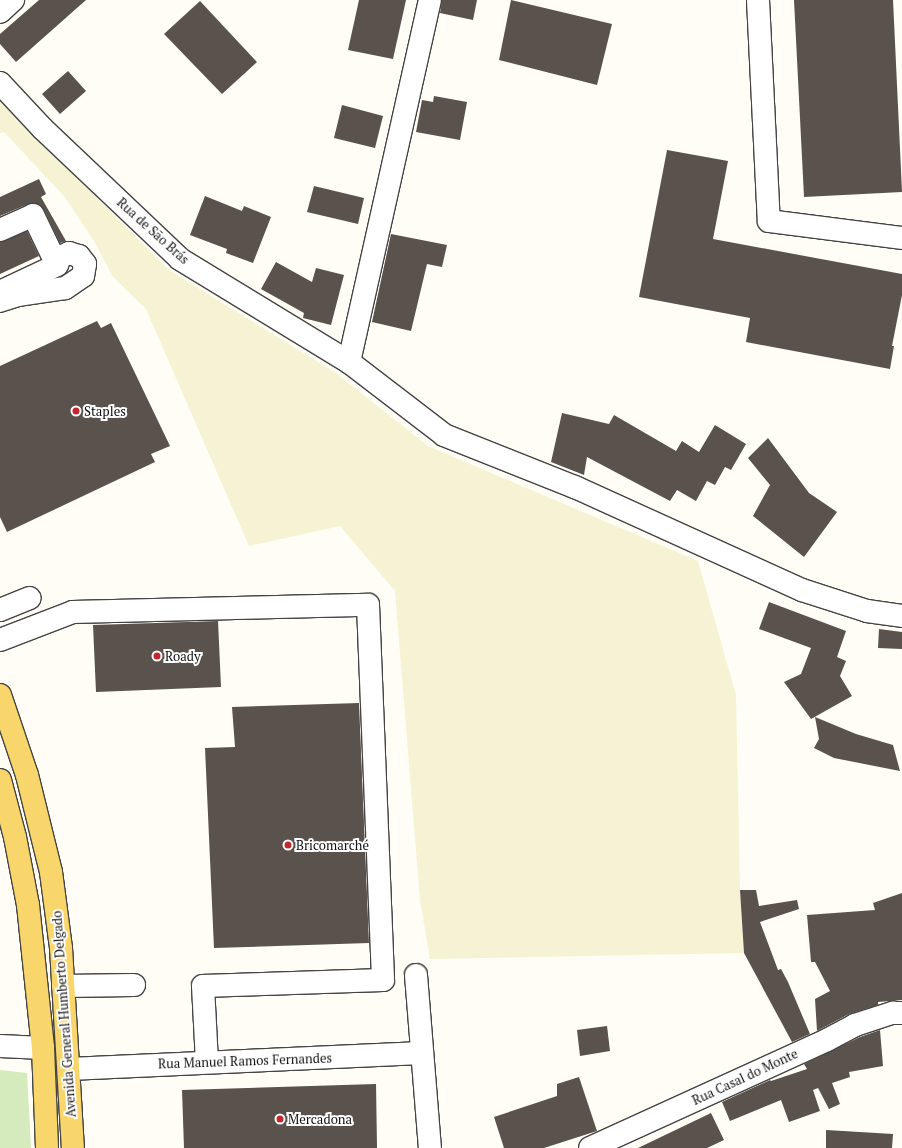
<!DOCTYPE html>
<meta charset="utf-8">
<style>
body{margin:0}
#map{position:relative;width:902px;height:1148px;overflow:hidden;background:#fffdf5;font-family:"PT Serif",serif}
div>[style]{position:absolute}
.farmland>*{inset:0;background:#f6f3d4}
.green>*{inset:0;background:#d5ebbd}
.building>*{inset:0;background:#5a524d}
.roads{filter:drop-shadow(1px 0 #444) drop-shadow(-1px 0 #444) drop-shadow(0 1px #444) drop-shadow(0 -1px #444)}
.minor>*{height:22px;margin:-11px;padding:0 11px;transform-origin:11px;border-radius:11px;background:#fff}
.major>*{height:22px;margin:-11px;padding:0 11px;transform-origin:11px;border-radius:11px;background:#f9d66b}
.dots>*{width:11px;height:11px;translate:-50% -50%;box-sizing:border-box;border:2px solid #fff;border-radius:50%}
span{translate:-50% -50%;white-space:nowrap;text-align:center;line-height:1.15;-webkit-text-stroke:4px #fff;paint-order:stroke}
.street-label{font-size:13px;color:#111}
.poi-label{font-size:13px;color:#111}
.left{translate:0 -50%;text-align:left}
</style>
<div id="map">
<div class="farmland">
<div style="clip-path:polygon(0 100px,169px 270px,336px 373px,428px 446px,698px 561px,736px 695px,740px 890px,744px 953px,430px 959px,420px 900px,395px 591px,340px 526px,249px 546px,146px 309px,113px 277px,94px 241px,64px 196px,4px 132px,0 133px)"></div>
</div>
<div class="green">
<div style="clip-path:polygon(0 1070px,27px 1073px,31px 1148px,0 1148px)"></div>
</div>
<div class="building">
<div style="clip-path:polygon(39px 0,86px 0,16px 62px,0 44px,0 34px)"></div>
<div style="clip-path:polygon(359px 0,406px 0,393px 59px,348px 50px)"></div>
<div style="clip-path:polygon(442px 0,477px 0,473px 20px,440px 13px)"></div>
<div style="clip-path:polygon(511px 0,612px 24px,597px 85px,499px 60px)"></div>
<div style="clip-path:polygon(794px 0,893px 0,902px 192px,804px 197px)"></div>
<div style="clip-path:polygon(200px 1px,257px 62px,222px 94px,164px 34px)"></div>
<div style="clip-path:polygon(68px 71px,86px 91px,60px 114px,42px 94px)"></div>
<div style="clip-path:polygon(434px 96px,467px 102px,460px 140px,416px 132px,422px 100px,433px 102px)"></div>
<div style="clip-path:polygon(342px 105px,383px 116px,375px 148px,334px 138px)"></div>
<div style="clip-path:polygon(667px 150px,728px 161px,713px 239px,902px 274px,902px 295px,892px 346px,894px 346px,890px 369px,746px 342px,750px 318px,639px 297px)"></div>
<div style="clip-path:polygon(39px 179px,46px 194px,41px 197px,66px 241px,60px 243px,44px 210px,40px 205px,34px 203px,28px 204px,0 216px,0 197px)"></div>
<div style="clip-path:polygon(314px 186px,364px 198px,358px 224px,307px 212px)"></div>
<div style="clip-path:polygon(205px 196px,242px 211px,244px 206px,271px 217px,253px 263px,226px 253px,227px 249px,190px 235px)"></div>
<div style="clip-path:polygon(27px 231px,39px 256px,0 274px,0 242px)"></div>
<div style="clip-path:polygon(391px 234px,447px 245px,442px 267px,427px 264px,411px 331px,372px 322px)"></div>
<div style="clip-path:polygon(276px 262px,312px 282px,316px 268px,344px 275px,331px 325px,303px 318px,304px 313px,261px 289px)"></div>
<div style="clip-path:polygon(97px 321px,101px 328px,111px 323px,170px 446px,151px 454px,155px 462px,7px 532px,0 517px,0 366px)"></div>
<div style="clip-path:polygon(562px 413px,609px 424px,614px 415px,676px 451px,682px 441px,699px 452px,715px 425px,746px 444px,731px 470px,725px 467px,715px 485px,707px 481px,696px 501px,677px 490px,670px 501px,587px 457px,584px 475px,551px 462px)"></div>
<div style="clip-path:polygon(768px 438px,809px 493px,837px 512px,804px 557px,753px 516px,770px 485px,748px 458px)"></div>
<div style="clip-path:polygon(769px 602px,846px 631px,837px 657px,846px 661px,840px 676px,852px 696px,811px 719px,784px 682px,801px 674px,811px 648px,759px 629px)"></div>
<div style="clip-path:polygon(218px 621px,221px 687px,96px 692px,93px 625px)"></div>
<div style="clip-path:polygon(879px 629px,902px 632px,902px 649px,878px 648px)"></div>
<div style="clip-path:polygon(359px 703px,369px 943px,214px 948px,205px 748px,235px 747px,232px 707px)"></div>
<div style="clip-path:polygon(815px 717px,856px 734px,893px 745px,900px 771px,834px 758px,814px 748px,819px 739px)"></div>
<div style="clip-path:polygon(740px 890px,756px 890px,759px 906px,797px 900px,799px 909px,760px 922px,778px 970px,781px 969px,788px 982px,810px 1034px,792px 1042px,744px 953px)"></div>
<div style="clip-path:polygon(902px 893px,902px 1000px,878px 1002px,878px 1005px,849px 1014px,817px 1031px,815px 999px,830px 991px,815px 962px,811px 962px,807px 915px,875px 910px,873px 903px)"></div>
<div style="clip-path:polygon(607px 1026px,610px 1051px,580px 1056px,577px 1030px)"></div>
<div style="clip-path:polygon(880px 1030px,883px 1066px,849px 1072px,850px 1077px,832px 1083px,840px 1104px,829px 1109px,818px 1088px,813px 1090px,820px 1111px,789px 1122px,781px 1100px,730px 1121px,722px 1102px,770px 1080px,771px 1081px,807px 1069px,804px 1064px,860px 1037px)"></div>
<div style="clip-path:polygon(579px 1077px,597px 1131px,544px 1148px,504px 1148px,494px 1117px,557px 1096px,557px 1084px)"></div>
<div style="clip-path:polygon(376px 1084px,377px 1148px,184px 1148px,182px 1090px)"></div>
<div style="clip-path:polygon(711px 1113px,724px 1140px,707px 1148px,638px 1148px)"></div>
<div style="clip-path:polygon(826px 1130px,893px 1134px,892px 1148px,826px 1148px)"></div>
</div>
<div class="roads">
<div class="minor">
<div style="left:758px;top:0;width:221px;rotate:87.2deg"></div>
<div style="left:769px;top:221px;width:134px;rotate:7.3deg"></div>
<div style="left:0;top:12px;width:18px;rotate:-43deg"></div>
<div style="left:0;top:83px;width:62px;rotate:47deg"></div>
<div style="left:42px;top:128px;width:190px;rotate:43.5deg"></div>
<div style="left:180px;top:259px;width:198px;rotate:31.4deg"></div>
<div style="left:349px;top:362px;width:120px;rotate:37.5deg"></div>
<div style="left:444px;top:435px;width:141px;rotate:21.7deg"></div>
<div style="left:575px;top:487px;width:249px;rotate:24.4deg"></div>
<div style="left:802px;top:590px;width:68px;rotate:17.9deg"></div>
<div style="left:867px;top:611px;width:35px;rotate:8deg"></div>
<div style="left:0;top:230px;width:36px;rotate:-24deg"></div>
<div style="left:33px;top:215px;width:55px;rotate:64.4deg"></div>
<div style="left:0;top:292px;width:63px;rotate:-25.3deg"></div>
<div style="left:57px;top:265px;width:9px;rotate:-69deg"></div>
<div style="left:60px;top:257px;width:10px;rotate:-24deg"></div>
<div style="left:69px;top:253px;width:10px;rotate:17deg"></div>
<div style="left:79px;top:256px;width:10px;rotate:53deg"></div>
<div style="left:85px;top:264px;width:12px;rotate:99deg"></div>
<div style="left:83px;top:276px;width:22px;rotate:146deg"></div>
<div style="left:65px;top:288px;width:48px;rotate:171.5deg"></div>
<div style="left:18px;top:295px;width:19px;rotate:162deg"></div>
<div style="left:349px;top:362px;width:371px;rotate:-77.4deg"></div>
<div style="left:0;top:610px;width:32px;rotate:-22deg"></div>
<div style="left:0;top:640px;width:78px;rotate:-21deg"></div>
<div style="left:73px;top:612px;width:295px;rotate:-1.4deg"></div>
<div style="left:368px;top:605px;width:375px;rotate:87.7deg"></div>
<div style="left:383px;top:980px;width:180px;rotate:178.1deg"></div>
<div style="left:203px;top:986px;width:76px;rotate:87deg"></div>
<div style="left:416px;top:975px;width:174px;rotate:85.4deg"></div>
<div style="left:63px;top:986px;width:71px;rotate:-0.8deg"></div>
<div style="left:0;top:1046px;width:43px;rotate:2.7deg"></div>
<div style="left:69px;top:1069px;width:353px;rotate:-2.6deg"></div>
<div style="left:590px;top:1148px;width:260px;rotate:-24.5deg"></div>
<div style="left:827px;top:1040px;width:32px;rotate:-28deg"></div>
<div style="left:855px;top:1025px;width:40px;rotate:-18deg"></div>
<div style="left:893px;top:1013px;width:9px"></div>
</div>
<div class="major">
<div style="left:0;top:695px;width:84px;rotate:71.4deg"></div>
<div style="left:27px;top:775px;width:100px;rotate:76.1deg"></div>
<div style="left:51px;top:872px;width:77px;rotate:82.5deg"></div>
<div style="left:61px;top:948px;width:200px;rotate:86.6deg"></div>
<div style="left:0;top:780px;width:59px;rotate:75.3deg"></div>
<div style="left:15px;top:837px;width:69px;rotate:79.2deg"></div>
<div style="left:28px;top:905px;width:144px;rotate:84deg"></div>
<div style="left:43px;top:1048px;width:100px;rotate:87.7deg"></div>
</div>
</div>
<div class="dots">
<div style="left:76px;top:411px;background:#c4262e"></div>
<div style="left:157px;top:656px;background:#c4262e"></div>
<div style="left:288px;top:845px;background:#c4262e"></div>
<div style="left:280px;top:1119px;background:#c4262e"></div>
</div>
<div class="street-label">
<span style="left:153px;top:231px;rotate:42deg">Rua de São Brás</span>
<span style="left:64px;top:1014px;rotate:-94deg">Avenida General Humberto Delgado</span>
<span style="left:245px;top:1061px;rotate:-2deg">Rua Manuel Ramos Fernandes</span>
<span style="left:745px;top:1077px;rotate:-25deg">Rua Casal do Monte</span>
</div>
<div class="poi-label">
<span class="left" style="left:84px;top:411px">Staples</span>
<span class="left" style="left:165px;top:656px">Roady</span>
<span class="left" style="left:296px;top:845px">Bricomarché</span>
<span class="left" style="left:288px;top:1119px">Mercadona</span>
</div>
</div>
